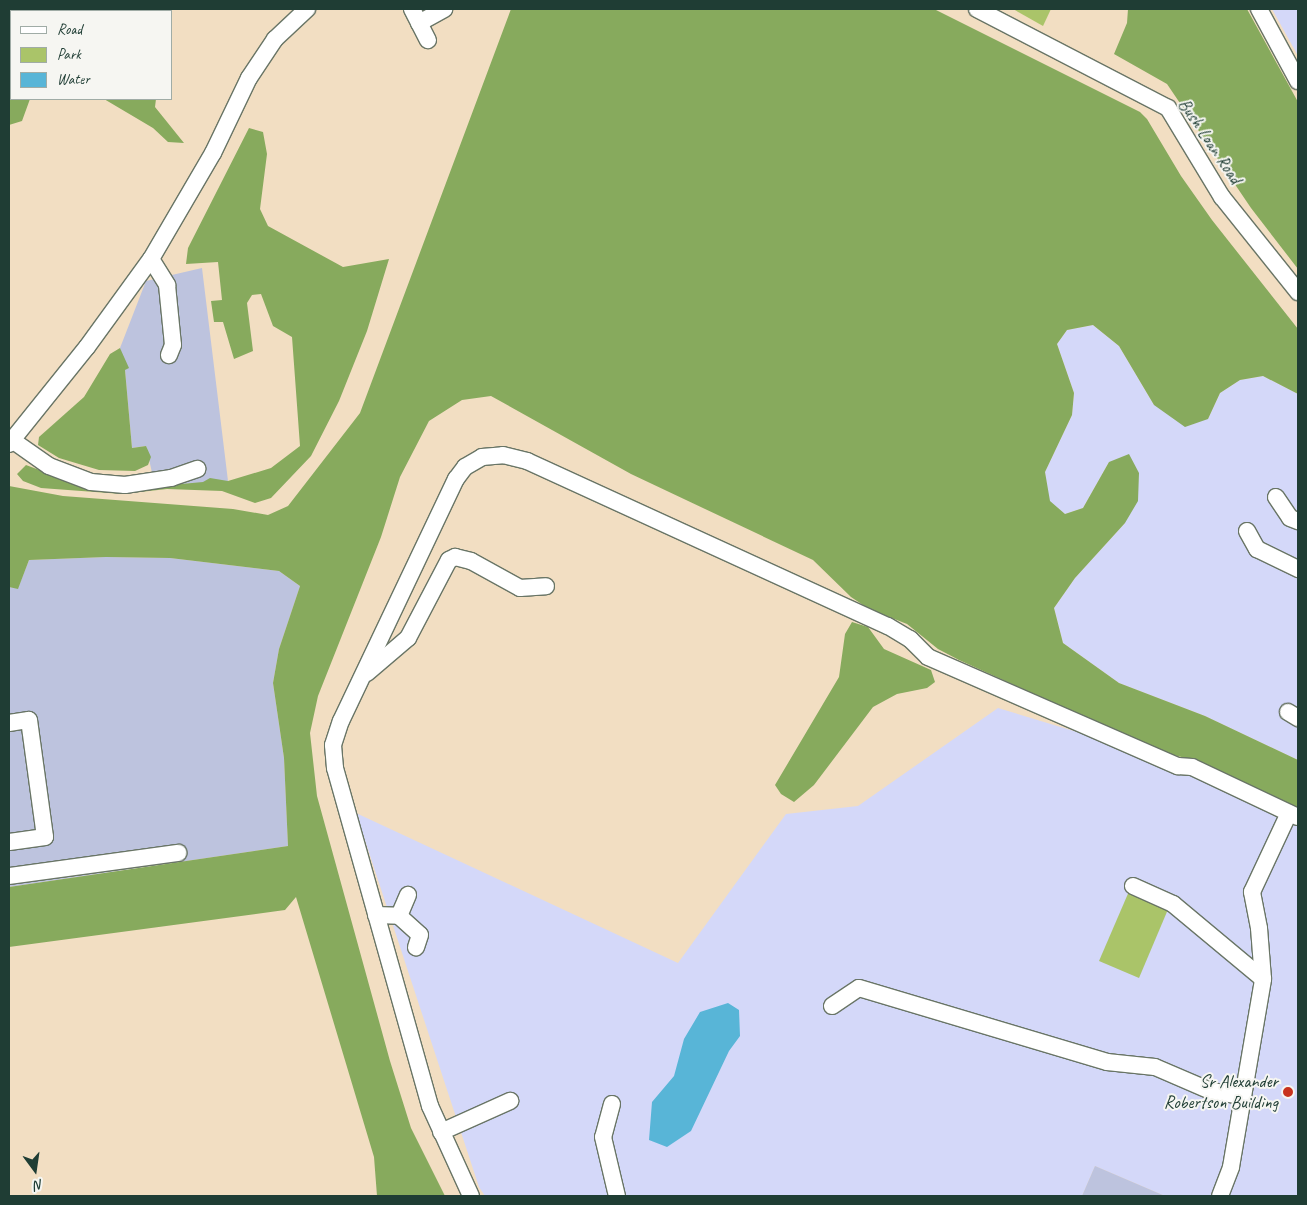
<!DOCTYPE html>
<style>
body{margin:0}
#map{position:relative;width:1307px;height:1205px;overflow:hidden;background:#f2dec2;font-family:Caveat,sans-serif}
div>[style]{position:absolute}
.built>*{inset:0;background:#d4d8f9}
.industrial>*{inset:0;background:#bdc3de}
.green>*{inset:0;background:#aac469}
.forest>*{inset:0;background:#87aa5d}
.water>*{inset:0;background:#58b5d7}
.roads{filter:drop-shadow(1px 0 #697566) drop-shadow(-1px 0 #697566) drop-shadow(0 1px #697566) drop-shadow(0 -1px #697566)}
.minor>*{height:16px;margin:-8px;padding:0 8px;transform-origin:8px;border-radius:8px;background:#fff}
.dots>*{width:14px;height:14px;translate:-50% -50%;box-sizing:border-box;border:2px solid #f6f6f2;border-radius:50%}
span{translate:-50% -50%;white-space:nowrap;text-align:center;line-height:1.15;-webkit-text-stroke:4px #f6f6f2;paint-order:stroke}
.street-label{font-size:18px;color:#1f3d34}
.poi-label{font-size:18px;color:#1f3d34}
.right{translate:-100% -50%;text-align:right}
.frame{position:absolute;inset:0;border:10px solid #1f3d34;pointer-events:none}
.legend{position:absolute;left:10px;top:10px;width:162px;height:90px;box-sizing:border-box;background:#f6f6f2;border:1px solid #a0aca6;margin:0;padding:6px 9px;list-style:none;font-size:15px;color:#1f3d34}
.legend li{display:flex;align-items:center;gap:10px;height:25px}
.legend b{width:25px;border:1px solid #a0aca6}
.north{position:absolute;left:10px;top:1145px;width:50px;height:50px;-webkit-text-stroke:4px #f6f6f2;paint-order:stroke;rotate:166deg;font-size:14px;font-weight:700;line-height:20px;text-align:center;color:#1f3d34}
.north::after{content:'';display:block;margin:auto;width:18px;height:22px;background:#1f3d34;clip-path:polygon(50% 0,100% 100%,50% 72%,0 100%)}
</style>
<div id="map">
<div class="built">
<div style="clip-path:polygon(1272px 9px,1298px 9px,1298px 56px)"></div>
<div style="clip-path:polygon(1093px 325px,1119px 346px,1154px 405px,1208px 419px,1220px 393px,1240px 380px,1263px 376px,1298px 394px,1298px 760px,1205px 716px,1119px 683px,1063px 643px,1054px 608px,1075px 578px,1125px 523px,1109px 462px,1083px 508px,1065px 514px,1049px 501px,1045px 472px,1072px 415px,1074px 393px,1057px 344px,1067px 330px)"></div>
<div style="clip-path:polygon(998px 708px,1209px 772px,1298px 804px,1298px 1196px,1165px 1196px,1095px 1166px,1082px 1196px,485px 1196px,479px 1187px,356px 813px,678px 963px,786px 814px,858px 806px)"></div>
</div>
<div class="industrial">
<div style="clip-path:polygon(202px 268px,228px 481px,155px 486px,146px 446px,132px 448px,125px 370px,120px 348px,146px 281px)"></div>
<div style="clip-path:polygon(106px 557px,170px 558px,279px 571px,300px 586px,279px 649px,273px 683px,284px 758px,288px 846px,9px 887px,9px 587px,18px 588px,29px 560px)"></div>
<div style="clip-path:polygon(1095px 1166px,1165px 1196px,1082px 1196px)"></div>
</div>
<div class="green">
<div style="clip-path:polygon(1013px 9px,1051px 9px,1043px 26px)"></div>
<div style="clip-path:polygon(1130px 889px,1169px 907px,1139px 978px,1099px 961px)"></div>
</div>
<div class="forest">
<div style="clip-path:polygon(9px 9px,51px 9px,11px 11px,11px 99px,30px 99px,22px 121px,9px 125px)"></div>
<div style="clip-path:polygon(511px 9px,934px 9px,1140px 112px,1147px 119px,1181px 176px,1212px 220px,1298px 329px,1298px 394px,1263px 376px,1240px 380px,1220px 393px,1208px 419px,1185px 427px,1154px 405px,1119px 346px,1093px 325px,1067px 330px,1057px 344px,1074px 393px,1072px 415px,1045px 472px,1050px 501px,1065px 514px,1083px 508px,1109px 462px,1129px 454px,1139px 473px,1138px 501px,1125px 523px,1075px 578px,1054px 608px,1063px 643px,1119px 683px,1205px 716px,1298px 760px,1298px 809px,1194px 760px,1165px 753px,959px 660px,938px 649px,907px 624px,869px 609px,851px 597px,813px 560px,631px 474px,491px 396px,462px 400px,429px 421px,400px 477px,381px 537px,318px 696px,310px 733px,317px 796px,390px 1061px,411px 1128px,445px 1196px,377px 1196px,374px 1157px,296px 897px,285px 910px,9px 947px,9px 887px,288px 846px,284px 758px,273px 683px,279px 649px,300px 586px,279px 571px,170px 558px,106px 557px,29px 560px,18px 589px,9px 587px,9px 486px,63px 496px,233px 509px,268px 515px,288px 506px,360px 413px)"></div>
<div style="clip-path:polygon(1128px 9px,1247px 9px,1298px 102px,1298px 269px,1251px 208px,1167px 84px,1114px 54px,1127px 23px)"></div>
<div style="clip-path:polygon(104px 99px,156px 99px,155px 107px,184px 143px,168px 142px,153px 128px)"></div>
<div style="clip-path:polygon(249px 128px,263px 132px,267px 154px,260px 209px,268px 226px,343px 267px,389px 259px,367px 331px,339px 401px,311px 456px,271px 498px,255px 503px,222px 491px,167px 489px,122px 494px,41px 488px,23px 481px,17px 474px,26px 465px,66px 480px,148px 487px,203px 482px,210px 478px,228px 481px,271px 468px,300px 446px,292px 337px,273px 326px,261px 294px,252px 295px,247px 303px,253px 351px,234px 359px,223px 322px,214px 322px,211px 301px,222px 300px,218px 262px,186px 264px,188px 248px)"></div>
<div style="clip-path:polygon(120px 348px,129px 368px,125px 370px,132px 448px,146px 446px,151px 457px,148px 465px,135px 471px,99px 470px,59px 458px,38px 445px,39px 437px,84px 397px,110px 354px)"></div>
<div style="clip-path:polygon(852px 622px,868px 627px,884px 649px,931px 670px,935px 682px,927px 688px,897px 694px,873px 707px,814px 785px,794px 802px,781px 794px,775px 785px,839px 677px,845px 634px)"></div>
</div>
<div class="water">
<div style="clip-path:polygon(728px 1003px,739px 1010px,740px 1036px,729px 1051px,691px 1131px,667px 1147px,649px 1140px,652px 1102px,674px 1076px,684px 1039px,700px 1012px)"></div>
</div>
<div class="roads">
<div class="minor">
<div style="left:412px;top:9px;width:35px;rotate:63deg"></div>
<div style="left:977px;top:9px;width:215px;rotate:27.4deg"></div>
<div style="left:1168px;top:108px;width:104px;rotate:58.8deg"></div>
<div style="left:1222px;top:197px;width:122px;rotate:51.3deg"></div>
<div style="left:1259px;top:9px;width:82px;rotate:61.6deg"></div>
<div style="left:419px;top:23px;width:29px;rotate:-29deg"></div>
<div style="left:151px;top:259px;width:31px;rotate:58deg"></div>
<div style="left:167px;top:285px;width:60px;rotate:84.3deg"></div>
<div style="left:173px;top:345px;width:11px;rotate:112deg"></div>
<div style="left:12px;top:440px;width:45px;rotate:35.1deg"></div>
<div style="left:49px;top:466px;width:45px;rotate:20.9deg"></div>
<div style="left:91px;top:482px;width:34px;rotate:5deg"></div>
<div style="left:125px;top:485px;width:47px;rotate:-8.7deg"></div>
<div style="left:171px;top:478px;width:28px;rotate:-19deg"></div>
<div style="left:9px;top:444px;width:124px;rotate:-51.2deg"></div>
<div style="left:87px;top:347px;width:109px;rotate:-54deg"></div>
<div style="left:151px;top:259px;width:123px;rotate:-59.7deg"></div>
<div style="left:213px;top:153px;width:83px;rotate:-64.4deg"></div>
<div style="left:249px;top:78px;width:47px;rotate:-56.3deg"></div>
<div style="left:275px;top:39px;width:44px;rotate:-43.2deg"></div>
<div style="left:1276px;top:497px;width:25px;rotate:56deg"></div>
<div style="left:1290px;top:518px;width:9px;rotate:21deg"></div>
<div style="left:1247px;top:531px;width:21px;rotate:61deg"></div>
<div style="left:1257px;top:549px;width:46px;rotate:26deg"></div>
<div style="left:367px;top:673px;width:54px;rotate:-40.5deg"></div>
<div style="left:408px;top:638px;width:88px;rotate:-62.3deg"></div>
<div style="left:449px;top:560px;width:7px;rotate:-27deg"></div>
<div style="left:455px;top:557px;width:16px;rotate:14deg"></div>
<div style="left:471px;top:561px;width:56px;rotate:28.9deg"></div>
<div style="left:520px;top:588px;width:26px;rotate:-4deg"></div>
<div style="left:1288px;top:712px;width:12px;rotate:31deg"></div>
<div style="left:9px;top:723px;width:20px;rotate:-9deg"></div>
<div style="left:29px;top:720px;width:118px;rotate:82.2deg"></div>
<div style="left:45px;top:837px;width:36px;rotate:172deg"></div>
<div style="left:9px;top:876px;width:171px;rotate:-7.8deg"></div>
<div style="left:1133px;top:886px;width:44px;rotate:24.2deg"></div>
<div style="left:1173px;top:904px;width:117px;rotate:39.8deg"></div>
<div style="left:376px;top:915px;width:23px;rotate:2deg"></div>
<div style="left:399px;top:916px;width:28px;rotate:42deg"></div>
<div style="left:420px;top:935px;width:13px;rotate:108deg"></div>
<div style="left:399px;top:916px;width:23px;rotate:-67deg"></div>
<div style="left:832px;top:1006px;width:32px;rotate:-34deg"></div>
<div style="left:859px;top:988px;width:259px;rotate:16.6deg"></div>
<div style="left:1107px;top:1062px;width:48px;rotate:5.9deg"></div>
<div style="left:1155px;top:1067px;width:61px;rotate:23.2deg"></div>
<div style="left:1211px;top:1091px;width:32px;rotate:9deg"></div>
<div style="left:612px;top:1104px;width:34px;rotate:105deg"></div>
<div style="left:603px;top:1137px;width:61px;rotate:76.7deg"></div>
<div style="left:441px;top:1132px;width:76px;rotate:-24.2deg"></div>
<div style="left:471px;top:1196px;width:99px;rotate:-114.5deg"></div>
<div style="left:430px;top:1106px;width:351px;rotate:-105.7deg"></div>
<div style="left:335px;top:768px;width:23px;rotate:-95deg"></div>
<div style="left:333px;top:745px;width:25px;rotate:-72deg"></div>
<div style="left:341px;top:721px;width:268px;rotate:-64.6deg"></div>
<div style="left:456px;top:479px;width:15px;rotate:-53deg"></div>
<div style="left:465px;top:467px;width:20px;rotate:-30deg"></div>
<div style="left:482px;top:457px;width:21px;rotate:-5deg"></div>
<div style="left:503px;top:455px;width:25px;rotate:14deg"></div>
<div style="left:527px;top:461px;width:397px;rotate:24.6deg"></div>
<div style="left:888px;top:626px;width:26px;rotate:31deg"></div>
<div style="left:910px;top:639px;width:25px;rotate:45deg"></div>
<div style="left:928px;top:657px;width:273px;rotate:23.6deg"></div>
<div style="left:1178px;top:766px;width:14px;rotate:4deg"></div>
<div style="left:1192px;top:767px;width:117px;rotate:25.3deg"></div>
<div style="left:1220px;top:1196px;width:31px;rotate:-69deg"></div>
<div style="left:1231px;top:1167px;width:191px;rotate:-80.3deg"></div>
<div style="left:1263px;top:979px;width:51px;rotate:-94.5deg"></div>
<div style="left:1259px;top:928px;width:37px;rotate:-101deg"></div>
<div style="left:1252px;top:892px;width:87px;rotate:-64.9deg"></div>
</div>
</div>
<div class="dots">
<div style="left:1288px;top:1092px;background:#c8321e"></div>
</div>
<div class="street-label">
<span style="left:1210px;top:141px;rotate:56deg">Bush Loan Road</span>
</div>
<div class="poi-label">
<span class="right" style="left:1278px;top:1092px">Sr Alexander<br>Robertson Building</span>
</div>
<div class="frame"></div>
<ul class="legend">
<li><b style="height:6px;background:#fff"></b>Road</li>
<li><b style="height:14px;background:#aac469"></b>Park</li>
<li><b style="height:14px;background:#58b5d7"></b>Water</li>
</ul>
<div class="north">N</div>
</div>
